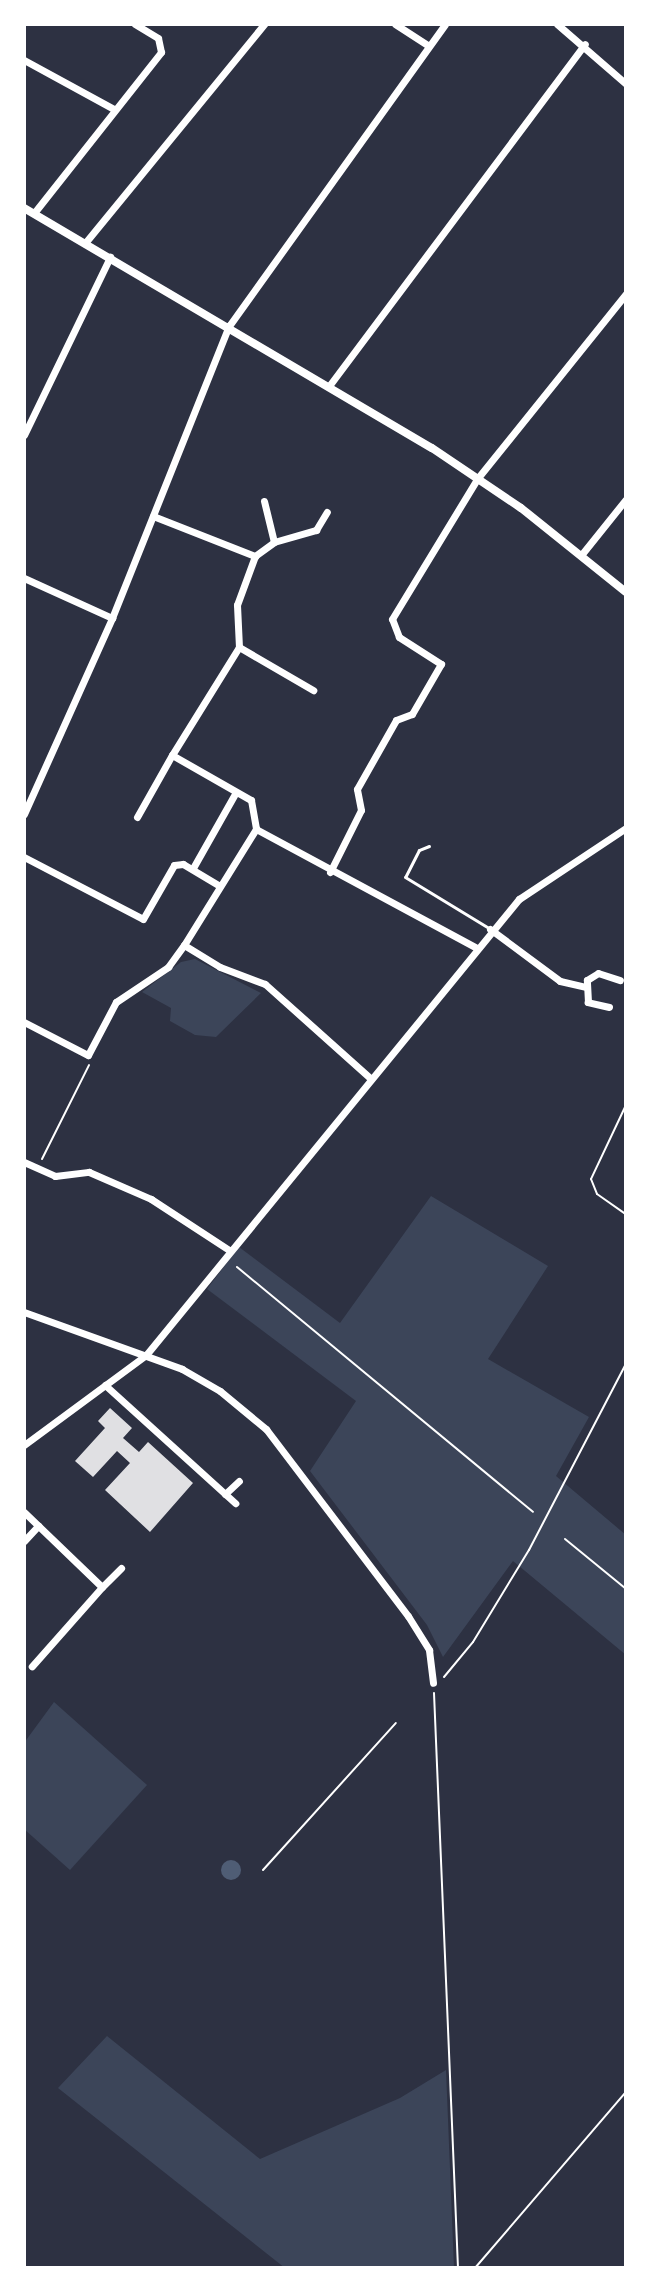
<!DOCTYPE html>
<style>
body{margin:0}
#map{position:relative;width:650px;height:2292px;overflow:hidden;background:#2d3142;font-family:"Fira Sans",sans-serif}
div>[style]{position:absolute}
.green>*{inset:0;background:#3c4559}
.water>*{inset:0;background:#4f5d75}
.round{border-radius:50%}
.building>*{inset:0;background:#e0e0e3}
.path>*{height:2px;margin:-1px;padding:0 1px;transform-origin:1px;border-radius:1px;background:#fff}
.service>*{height:3px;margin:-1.5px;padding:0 1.5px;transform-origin:1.5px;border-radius:1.5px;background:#fff}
.minor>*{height:7px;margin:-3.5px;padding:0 3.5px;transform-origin:3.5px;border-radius:3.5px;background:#fff}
.tertiary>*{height:8px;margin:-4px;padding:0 4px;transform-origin:4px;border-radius:4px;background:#fff}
span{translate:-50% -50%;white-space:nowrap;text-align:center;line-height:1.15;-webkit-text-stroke:8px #fff;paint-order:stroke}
.frame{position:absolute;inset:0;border:26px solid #fff;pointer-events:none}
</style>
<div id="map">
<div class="green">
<div style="clip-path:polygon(195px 959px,261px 993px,216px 1037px,195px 1035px,170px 1021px,171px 1008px,142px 992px,181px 962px)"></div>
<div style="clip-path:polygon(431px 1196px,548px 1266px,488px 1359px,589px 1417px,556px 1476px,626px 1535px,626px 1655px,513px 1561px,443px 1657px,427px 1625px,310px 1471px,356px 1401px,207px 1289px,239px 1247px,340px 1323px)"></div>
<div style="clip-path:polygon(54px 1702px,147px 1785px,70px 1870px,24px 1829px,24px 1743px)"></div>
<div style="clip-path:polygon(107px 2036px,260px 2159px,400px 2098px,446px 2070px,454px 2268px,285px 2268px,58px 2088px)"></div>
</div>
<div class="water">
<div class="round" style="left:221px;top:1860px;width:20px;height:20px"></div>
</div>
<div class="building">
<div style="clip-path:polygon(110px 1408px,132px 1428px,123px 1438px,139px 1452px,148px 1442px,193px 1483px,150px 1532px,105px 1490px,130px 1463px,117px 1451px,93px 1477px,75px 1461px,105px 1428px,98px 1421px)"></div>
</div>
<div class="path">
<div style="left:626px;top:1105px;width:82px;rotate:115.3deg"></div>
<div style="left:591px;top:1179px;width:16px;rotate:68deg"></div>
<div style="left:597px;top:1194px;width:35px;rotate:35deg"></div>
<div style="left:42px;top:1159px;width:105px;rotate:-63.4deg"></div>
<div style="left:237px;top:1267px;width:384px;rotate:39.6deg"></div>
<div style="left:565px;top:1539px;width:79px;rotate:39.3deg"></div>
<div style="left:444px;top:1677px;width:45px;rotate:-50.4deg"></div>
<div style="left:473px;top:1642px;width:108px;rotate:-58.7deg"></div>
<div style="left:529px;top:1550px;width:210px;rotate:-62.5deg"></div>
<div style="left:434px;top:1693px;width:576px;rotate:87.61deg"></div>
<div style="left:263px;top:1870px;width:198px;rotate:-47.9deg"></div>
<div style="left:475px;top:2268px;width:232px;rotate:-49.4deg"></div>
</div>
<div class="service">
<div style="left:429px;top:846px;width:11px;rotate:158deg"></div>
<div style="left:419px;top:850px;width:30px;rotate:117deg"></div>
<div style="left:405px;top:877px;width:98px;rotate:31.3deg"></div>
</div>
<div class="minor">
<div style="left:395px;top:24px;width:40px;rotate:32.9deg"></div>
<div style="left:557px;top:24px;width:91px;rotate:41deg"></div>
<div style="left:24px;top:60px;width:102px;rotate:28.6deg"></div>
<div style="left:34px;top:213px;width:205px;rotate:-51.7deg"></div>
<div style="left:161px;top:52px;width:14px;rotate:-102deg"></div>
<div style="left:158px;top:38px;width:27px;rotate:-149deg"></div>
<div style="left:85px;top:243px;width:283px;rotate:-50.7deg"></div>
<div style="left:329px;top:386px;width:427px;rotate:-53.2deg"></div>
<div style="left:24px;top:435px;width:198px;rotate:-64.2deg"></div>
<div style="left:264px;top:501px;width:42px;rotate:76.3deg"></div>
<div style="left:153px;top:516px;width:110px;rotate:21.4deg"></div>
<div style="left:255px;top:556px;width:52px;rotate:110.2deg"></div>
<div style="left:237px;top:605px;width:42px;rotate:87.3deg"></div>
<div style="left:239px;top:647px;width:127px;rotate:121.8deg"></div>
<div style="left:172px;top:755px;width:91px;rotate:29.7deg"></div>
<div style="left:251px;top:800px;width:29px;rotate:80deg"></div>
<div style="left:582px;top:554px;width:70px;rotate:-51.3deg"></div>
<div style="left:255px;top:556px;width:24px;rotate:-36deg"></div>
<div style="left:274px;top:542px;width:44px;rotate:-15.9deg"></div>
<div style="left:316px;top:530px;width:21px;rotate:-59deg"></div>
<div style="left:24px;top:578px;width:97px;rotate:24.4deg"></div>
<div style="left:239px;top:647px;width:86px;rotate:30.2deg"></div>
<div style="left:24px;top:814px;width:215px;rotate:-65.8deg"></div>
<div style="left:112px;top:618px;width:315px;rotate:-68.2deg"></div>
<div style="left:229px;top:326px;width:371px;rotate:-54.4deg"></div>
<div style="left:137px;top:817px;width:71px;rotate:-60.6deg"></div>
<div style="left:24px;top:857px;width:134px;rotate:27.5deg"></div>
<div style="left:143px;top:919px;width:62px;rotate:-60.1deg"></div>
<div style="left:174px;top:865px;width:9px;rotate:-6deg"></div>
<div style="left:183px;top:864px;width:41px;rotate:31deg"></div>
<div style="left:193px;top:868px;width:87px;rotate:-60.5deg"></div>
<div style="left:330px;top:872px;width:69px;rotate:-63.4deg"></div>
<div style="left:361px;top:810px;width:21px;rotate:-101deg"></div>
<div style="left:357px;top:789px;width:79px;rotate:-60.5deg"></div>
<div style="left:396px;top:720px;width:17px;rotate:-21deg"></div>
<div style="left:412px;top:714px;width:58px;rotate:-59.9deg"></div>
<div style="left:441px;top:664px;width:50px;rotate:-147.3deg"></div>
<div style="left:399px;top:637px;width:19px;rotate:-111deg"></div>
<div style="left:392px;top:619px;width:164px;rotate:-58.7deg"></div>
<div style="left:477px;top:479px;width:238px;rotate:-51.2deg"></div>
<div style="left:490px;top:929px;width:87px;rotate:36.6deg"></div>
<div style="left:560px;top:981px;width:26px;rotate:13deg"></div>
<div style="left:184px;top:945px;width:137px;rotate:-58.2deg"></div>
<div style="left:256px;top:829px;width:249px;rotate:28.3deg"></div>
<div style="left:609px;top:1007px;width:22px;rotate:-167deg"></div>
<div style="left:588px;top:1002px;width:22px;rotate:-93deg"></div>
<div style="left:587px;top:980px;width:13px;rotate:-32deg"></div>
<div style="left:598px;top:973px;width:23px;rotate:18deg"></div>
<div style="left:24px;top:1022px;width:72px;rotate:27.3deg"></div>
<div style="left:88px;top:1055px;width:60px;rotate:-62.2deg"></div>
<div style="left:116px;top:1002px;width:63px;rotate:-33.9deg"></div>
<div style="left:168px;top:967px;width:27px;rotate:-54deg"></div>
<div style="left:184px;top:945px;width:42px;rotate:31.4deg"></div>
<div style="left:220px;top:967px;width:48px;rotate:20.7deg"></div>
<div style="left:265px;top:984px;width:140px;rotate:41.8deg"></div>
<div style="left:24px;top:1162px;width:34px;rotate:24deg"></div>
<div style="left:55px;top:1176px;width:34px;rotate:-7deg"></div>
<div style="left:89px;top:1172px;width:68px;rotate:23.5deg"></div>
<div style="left:151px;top:1199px;width:93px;rotate:33.2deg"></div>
<div style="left:24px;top:1312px;width:168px;rotate:19.8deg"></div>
<div style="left:182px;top:1369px;width:44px;rotate:30.1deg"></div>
<div style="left:220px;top:1391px;width:60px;rotate:39.6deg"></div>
<div style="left:266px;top:1429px;width:235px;rotate:52.8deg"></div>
<div style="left:408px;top:1616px;width:40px;rotate:58deg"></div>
<div style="left:429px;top:1650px;width:33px;rotate:83deg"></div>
<div style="left:105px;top:1385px;width:176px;rotate:42.2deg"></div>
<div style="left:24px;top:1445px;width:152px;rotate:-36.4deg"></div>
<div style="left:146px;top:1355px;width:589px;rotate:-50.72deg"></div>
<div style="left:519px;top:899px;width:128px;rotate:-33.6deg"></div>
<div style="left:225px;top:1494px;width:19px;rotate:-43deg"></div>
<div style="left:24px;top:1512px;width:108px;rotate:43.9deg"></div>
<div style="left:102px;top:1587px;width:106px;rotate:131.5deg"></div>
<div style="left:24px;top:1541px;width:21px;rotate:-47deg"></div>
<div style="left:102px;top:1587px;width:27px;rotate:-45deg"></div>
</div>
<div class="tertiary">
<div style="left:24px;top:208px;width:473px;rotate:30.5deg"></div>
<div style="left:432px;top:448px;width:107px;rotate:34deg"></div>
<div style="left:521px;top:508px;width:134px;rotate:38.7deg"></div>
</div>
<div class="frame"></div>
</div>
